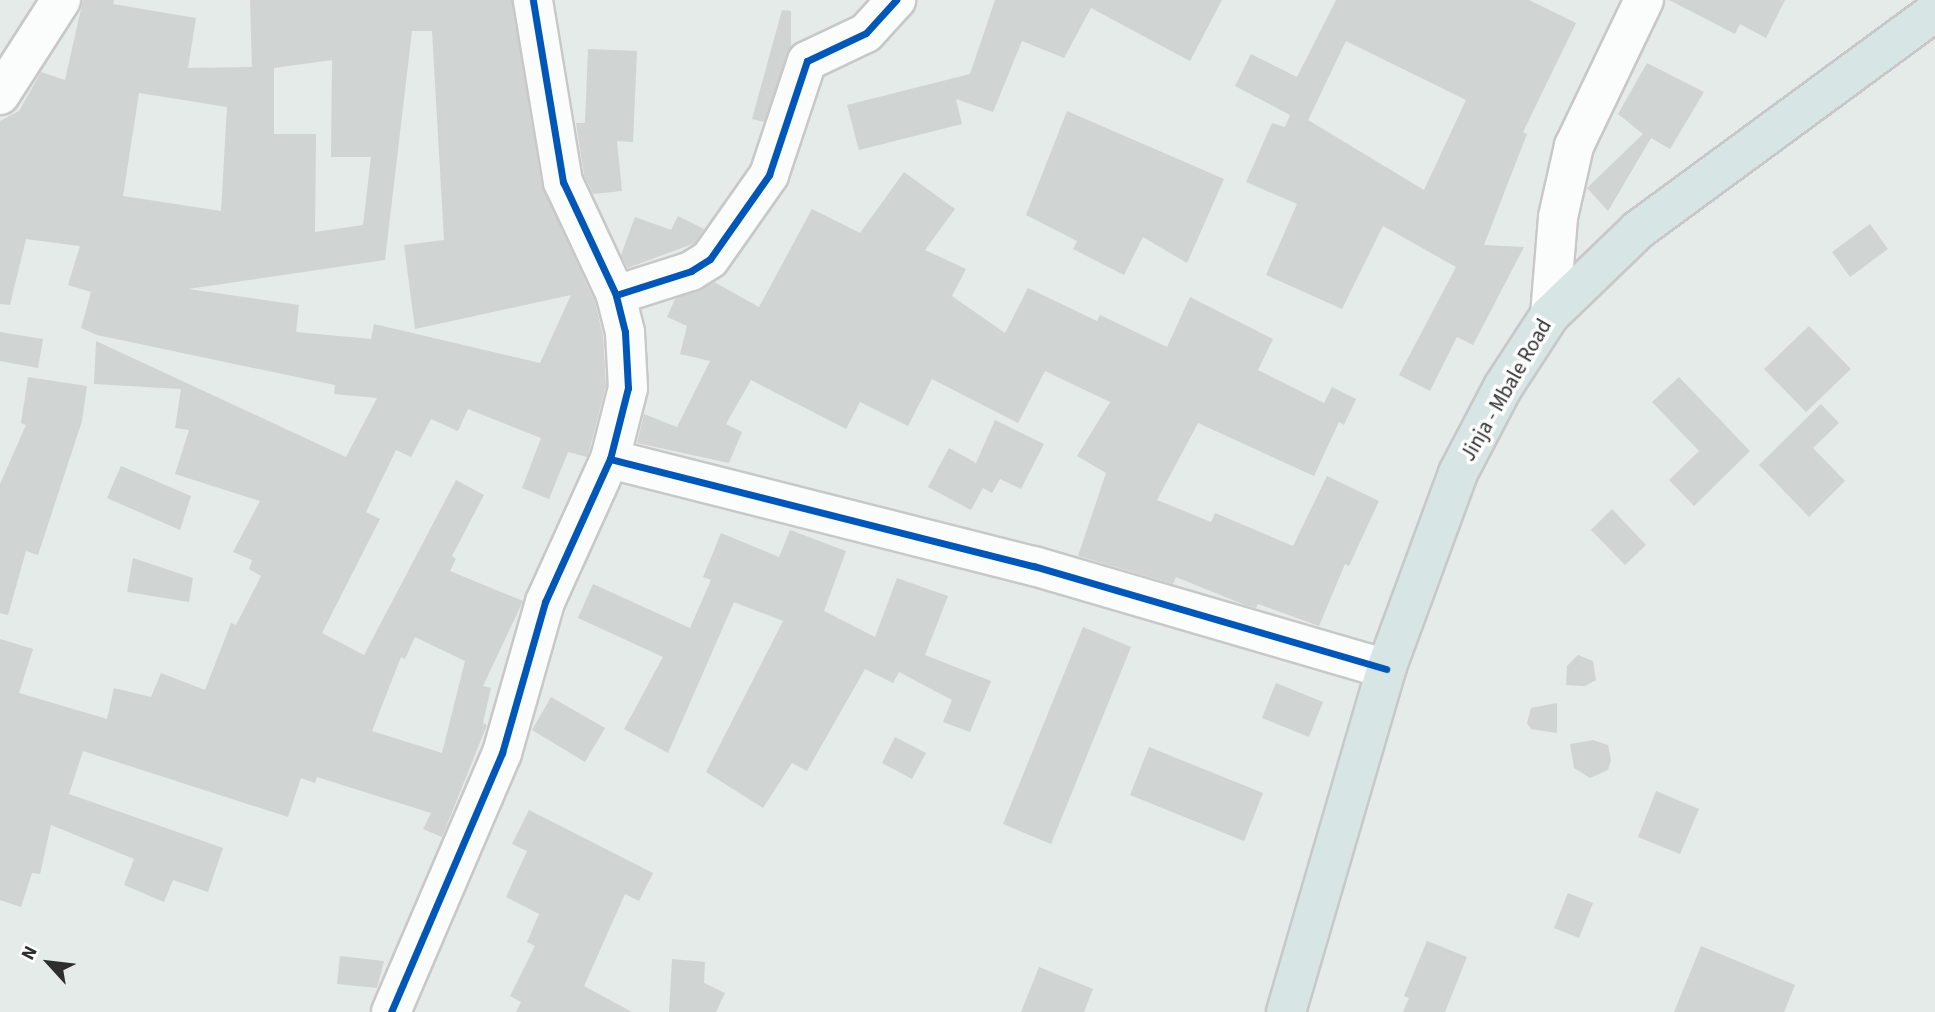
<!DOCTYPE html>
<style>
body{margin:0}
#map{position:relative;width:1935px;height:1012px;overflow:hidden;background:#e5ebe8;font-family:"Source Sans 3",sans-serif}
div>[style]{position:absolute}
.building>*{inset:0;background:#d0d4d2}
.roads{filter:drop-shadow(2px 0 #c7c8c7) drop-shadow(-2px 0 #c7c8c7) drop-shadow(0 2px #c7c8c7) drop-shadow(0 -2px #c7c8c7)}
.minor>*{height:38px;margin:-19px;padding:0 19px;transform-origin:19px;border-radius:19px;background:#fbfcfc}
.major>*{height:38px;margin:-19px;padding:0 19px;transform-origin:19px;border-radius:19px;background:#d7e6e4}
.cycleway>*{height:7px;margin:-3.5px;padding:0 3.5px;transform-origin:3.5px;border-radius:3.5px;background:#0057b8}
span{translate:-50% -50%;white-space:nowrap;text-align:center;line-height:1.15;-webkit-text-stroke:7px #fff;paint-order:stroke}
.street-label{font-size:21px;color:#2e2e2e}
.north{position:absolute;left:14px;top:928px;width:70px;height:70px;-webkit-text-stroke:5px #fff;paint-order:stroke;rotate:297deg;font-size:19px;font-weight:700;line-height:28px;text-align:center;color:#2e2e2e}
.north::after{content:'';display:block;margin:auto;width:24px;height:32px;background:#2e2e2e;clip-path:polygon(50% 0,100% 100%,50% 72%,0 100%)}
</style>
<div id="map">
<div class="building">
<div style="clip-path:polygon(evenodd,83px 0,114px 0,113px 4px,196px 18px,188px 68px,252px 67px,250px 0,512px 0,542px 186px,595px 302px,603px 335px,606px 386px,589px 452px,587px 457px,568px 452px,549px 499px,522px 488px,541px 438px,468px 409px,458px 431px,431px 419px,411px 457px,396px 450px,366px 512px,380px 519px,322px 633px,364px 655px,456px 480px,484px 495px,452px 556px,456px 559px,450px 571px,523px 601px,483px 686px,491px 688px,483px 723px,487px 725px,442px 837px,423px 829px,431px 813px,317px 777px,315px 783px,301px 778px,288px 817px,83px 751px,69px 794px,223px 848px,208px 892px,173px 880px,164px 902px,124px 885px,134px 859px,51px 825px,40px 874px,32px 873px,21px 907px,0 900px,0 639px,33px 649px,19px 693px,107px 719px,114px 688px,151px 697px,161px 673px,205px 690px,231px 623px,236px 625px,261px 576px,249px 569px,252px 560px,233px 552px,260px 501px,175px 474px,189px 430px,175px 428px,181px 389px,94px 384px,96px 341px,346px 457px,377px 398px,334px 394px,335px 385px,97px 335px,81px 328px,91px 292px,68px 285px,80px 246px,26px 239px,10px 305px,0 304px,0 121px,19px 111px,41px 72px,65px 80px,83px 0,412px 31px,432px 31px,444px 240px,404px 245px,415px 329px,571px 295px,540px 363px,374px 324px,371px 339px,296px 332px,299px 305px,188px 289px,385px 260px,412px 31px,83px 0,332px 60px,331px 157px,371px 157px,363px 225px,315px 232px,316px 134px,274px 134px,274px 68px,332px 60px,83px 0,139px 93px,227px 107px,221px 211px,123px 196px,139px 93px,83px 0,415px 637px,465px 661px,442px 753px,372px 731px,401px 657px,405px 659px,415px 637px)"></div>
<div style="clip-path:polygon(995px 0,1222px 0,1190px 61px,1091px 8px,1064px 58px,1022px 41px,993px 112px,956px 99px,962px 124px,859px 150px,847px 105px,970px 74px)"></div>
<div style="clip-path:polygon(evenodd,1336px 0,1529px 0,1576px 23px,1523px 132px,1527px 134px,1484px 245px,1524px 247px,1473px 345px,1457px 337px,1430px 391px,1399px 375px,1456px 267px,1383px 226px,1342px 309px,1266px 275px,1297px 204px,1246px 182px,1272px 123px,1285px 127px,1290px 115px,1235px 86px,1251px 54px,1297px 77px,1336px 0,1346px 41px,1466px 100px,1424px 190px,1308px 120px,1346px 41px)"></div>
<div style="clip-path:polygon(1669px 0,1785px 0,1766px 38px,1740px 24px,1735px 34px)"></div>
<div style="clip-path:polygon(782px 10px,791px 11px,791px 46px,764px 122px,752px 119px)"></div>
<div style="clip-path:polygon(588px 49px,637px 51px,633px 142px,617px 141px,622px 191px,593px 194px,584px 175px,576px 123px,585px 123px)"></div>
<div style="clip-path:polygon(1647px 63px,1704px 92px,1670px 149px,1651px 138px,1608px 211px,1587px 188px,1643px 134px,1618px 114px)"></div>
<div style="clip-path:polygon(1067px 111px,1224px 179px,1187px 263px,1143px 237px,1124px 275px,1073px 249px,1077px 241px,1026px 215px)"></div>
<div style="clip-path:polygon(904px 172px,955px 209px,925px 250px,966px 269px,952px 296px,1005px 333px,1028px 288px,1097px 321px,1100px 315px,1167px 347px,1190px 297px,1273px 339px,1258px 370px,1324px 403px,1332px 387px,1356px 399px,1344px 425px,1339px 422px,1314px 476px,1198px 423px,1157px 500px,1211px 522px,1215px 513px,1293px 546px,1327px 476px,1379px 501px,1349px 566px,1345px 564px,1319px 626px,1258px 604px,1256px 608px,1245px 605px,1176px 577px,1173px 584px,1078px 556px,1106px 473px,1077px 456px,1110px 402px,1045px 371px,1018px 423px,932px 379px,908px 426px,860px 402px,846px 429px,751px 380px,726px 424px,742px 432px,729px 463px,637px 443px,644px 414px,677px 427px,710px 361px,680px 354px,687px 326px,667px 317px,675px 299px,714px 282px,759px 307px,812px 209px,860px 233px)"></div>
<div style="clip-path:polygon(678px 216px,704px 229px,695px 243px,628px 268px,621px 255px,635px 217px,671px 230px)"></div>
<div style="clip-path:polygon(1870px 224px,1888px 249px,1850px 277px,1832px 252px)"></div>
<div style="clip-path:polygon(1809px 326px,1851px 369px,1806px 412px,1764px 369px)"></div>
<div style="clip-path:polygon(0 332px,43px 339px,38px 368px,0 361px)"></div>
<div style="clip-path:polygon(28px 377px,87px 386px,82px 421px,38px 555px,26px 551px,8px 615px,0 613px,0 484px,26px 425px,21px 423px)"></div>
<div style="clip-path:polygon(1679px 377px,1750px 451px,1694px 506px,1669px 480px,1699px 451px,1652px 402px)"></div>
<div style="clip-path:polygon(1821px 404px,1839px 423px,1813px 448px,1845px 481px,1809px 517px,1759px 465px)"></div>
<div style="clip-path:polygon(995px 420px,1044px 444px,1021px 489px,1000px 479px,992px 493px,983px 488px,971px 510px,928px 487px,949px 448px,976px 463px)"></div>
<div style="clip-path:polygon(121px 466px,191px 496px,180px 530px,107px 498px)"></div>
<div style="clip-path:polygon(1612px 509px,1646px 545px,1625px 565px,1591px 530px)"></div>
<div style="clip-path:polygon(790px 530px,846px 551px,824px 611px,875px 637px,897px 578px,948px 596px,925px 655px,991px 681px,970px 732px,943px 722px,952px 700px,899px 672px,893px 683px,865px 669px,807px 771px,792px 763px,763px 808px,706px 772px,783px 621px,734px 602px,668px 753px,624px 729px,663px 657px,578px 618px,593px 584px,690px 628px,711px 580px,703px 577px,721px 533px,779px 557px)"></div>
<div style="clip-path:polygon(133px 558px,193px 578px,189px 602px,127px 592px)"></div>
<div style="clip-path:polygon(1083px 627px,1131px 647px,1051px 844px,1003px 824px)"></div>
<div style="clip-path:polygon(1578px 655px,1593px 661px,1596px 680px,1585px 686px,1566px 685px,1567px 666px)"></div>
<div style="clip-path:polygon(1276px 683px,1323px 702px,1309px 737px,1262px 718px)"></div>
<div style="clip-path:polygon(551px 697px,605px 728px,585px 762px,532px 730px)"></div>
<div style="clip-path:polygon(1557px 703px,1557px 733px,1531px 729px,1527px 723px,1531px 708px)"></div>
<div style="clip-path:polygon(895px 737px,926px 753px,912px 779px,882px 763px)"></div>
<div style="clip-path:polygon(1593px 740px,1608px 745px,1611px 760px,1608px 770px,1590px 778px,1574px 768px,1570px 744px)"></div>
<div style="clip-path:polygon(1149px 747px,1263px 793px,1244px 841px,1130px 795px)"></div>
<div style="clip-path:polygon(1656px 791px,1699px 809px,1680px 854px,1638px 837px)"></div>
<div style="clip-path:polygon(529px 810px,653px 873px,639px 901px,625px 894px,584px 986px,632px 1012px,516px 1012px,521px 1002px,510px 996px,535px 946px,527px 942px,539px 914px,506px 897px,527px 851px,512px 844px)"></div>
<div style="clip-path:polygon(1568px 893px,1593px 903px,1579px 938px,1554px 928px)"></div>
<div style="clip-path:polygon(1427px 941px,1467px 957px,1445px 1012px,1403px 1012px,1409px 998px,1404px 996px)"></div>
<div style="clip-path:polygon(1701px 946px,1795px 985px,1784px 1012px,1674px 1012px)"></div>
<div style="clip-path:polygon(340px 956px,384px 961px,377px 988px,337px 984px)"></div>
<div style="clip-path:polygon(672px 959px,705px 962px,704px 983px,725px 993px,716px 1012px,669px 1012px)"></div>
<div style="clip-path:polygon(1039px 967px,1093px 989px,1084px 1012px,1021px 1012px)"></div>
</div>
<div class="roads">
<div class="minor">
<div style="left:0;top:95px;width:113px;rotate:-57.3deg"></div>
<div style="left:616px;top:295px;width:79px;rotate:-17.7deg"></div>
<div style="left:691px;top:271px;width:22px;rotate:-32deg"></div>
<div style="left:710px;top:259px;width:103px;rotate:-54.9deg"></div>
<div style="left:769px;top:175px;width:120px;rotate:-71.6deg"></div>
<div style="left:807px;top:61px;width:65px;rotate:-25.4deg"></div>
<div style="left:866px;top:33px;width:45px;rotate:-47.7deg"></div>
<div style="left:1550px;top:315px;width:98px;rotate:-85.3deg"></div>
<div style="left:1558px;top:217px;width:73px;rotate:-77.3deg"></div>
<div style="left:1574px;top:146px;width:162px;rotate:-64.4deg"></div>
<div style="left:610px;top:459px;width:437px;rotate:14.2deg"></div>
<div style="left:1034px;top:566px;width:367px;rotate:16.3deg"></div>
<div style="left:391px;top:1012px;width:282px;rotate:-66.8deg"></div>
<div style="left:502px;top:753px;width:157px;rotate:-74.1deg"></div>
<div style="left:545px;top:602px;width:157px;rotate:-65.6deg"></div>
<div style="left:610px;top:459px;width:73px;rotate:-75.8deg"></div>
<div style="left:628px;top:388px;width:56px;rotate:-93.1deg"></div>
<div style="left:625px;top:332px;width:38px;rotate:-104deg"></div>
<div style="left:616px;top:295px;width:125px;rotate:-115.1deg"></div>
<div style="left:563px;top:182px;width:184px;rotate:-99.4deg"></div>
</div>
<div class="major">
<div style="left:1286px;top:1012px;width:357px;rotate:-73.7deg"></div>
<div style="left:1386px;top:669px;width:209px;rotate:-69.8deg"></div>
<div style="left:1458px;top:473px;width:97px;rotate:-62.4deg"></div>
<div style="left:1503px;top:387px;width:86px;rotate:-56.9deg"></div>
<div style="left:1550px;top:315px;width:122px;rotate:-44deg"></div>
<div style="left:1638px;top:230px;width:368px;rotate:-36.3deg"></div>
</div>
</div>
<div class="cycleway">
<div style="left:616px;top:295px;width:79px;rotate:-17.7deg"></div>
<div style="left:691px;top:271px;width:22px;rotate:-32deg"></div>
<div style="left:710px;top:259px;width:103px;rotate:-54.9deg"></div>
<div style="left:769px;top:175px;width:120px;rotate:-71.6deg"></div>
<div style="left:807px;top:61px;width:65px;rotate:-25.4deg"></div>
<div style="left:866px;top:33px;width:45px;rotate:-47.7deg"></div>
<div style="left:610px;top:459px;width:437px;rotate:14.2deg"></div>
<div style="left:1034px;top:566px;width:367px;rotate:16.3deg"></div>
<div style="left:391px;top:1012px;width:282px;rotate:-66.8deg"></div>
<div style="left:502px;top:753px;width:157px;rotate:-74.1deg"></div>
<div style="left:545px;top:602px;width:157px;rotate:-65.6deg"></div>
<div style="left:610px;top:459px;width:73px;rotate:-75.8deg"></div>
<div style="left:628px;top:388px;width:56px;rotate:-93.1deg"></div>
<div style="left:625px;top:332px;width:38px;rotate:-104deg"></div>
<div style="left:616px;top:295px;width:125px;rotate:-115.1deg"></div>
<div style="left:563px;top:182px;width:184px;rotate:-99.4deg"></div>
</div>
<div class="street-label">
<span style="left:1506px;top:390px;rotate:-60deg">Jinja - Mbale Road</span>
</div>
<div class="north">N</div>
</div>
